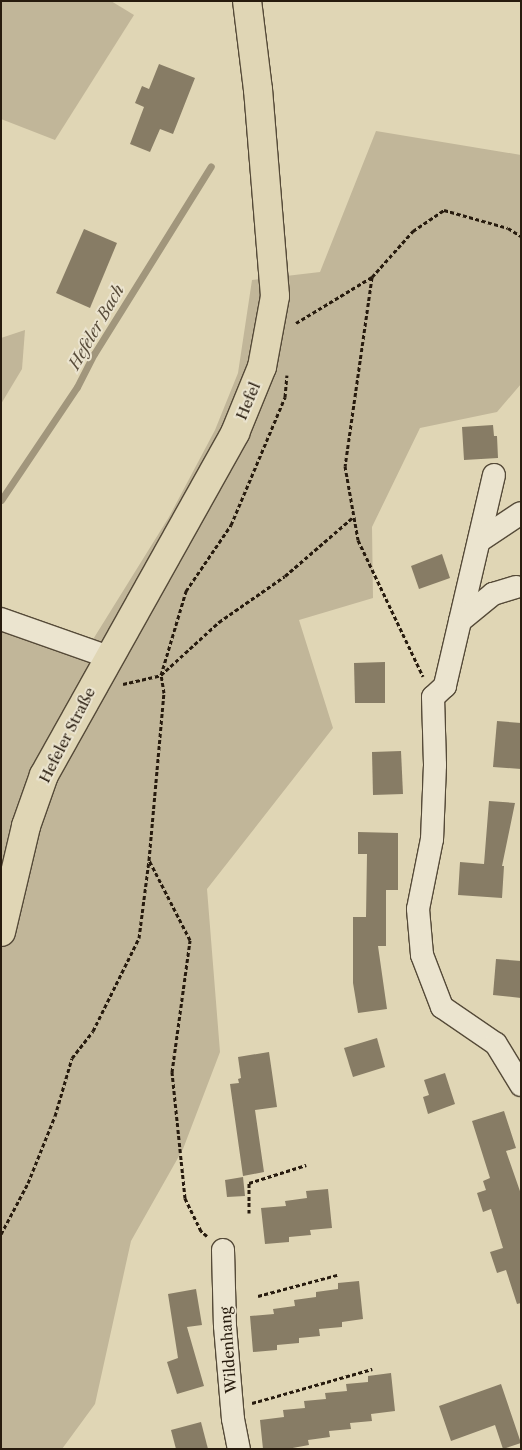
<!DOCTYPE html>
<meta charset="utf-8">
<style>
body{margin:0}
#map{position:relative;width:522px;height:1450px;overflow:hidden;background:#e0d6b5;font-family:"Libre Caslon Text",serif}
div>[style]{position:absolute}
.green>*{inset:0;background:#c1b699}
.stream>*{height:7px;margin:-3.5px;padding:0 3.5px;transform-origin:3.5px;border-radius:3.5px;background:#a1967c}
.building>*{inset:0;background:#877c65}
.path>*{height:3px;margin-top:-1.5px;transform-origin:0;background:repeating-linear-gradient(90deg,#271b0e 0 4px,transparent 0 6.5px)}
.roads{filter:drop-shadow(1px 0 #554a38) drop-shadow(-1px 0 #554a38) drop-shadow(0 1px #554a38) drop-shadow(0 -1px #554a38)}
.minor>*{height:22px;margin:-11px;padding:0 11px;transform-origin:11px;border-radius:11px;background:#ebe4cf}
.major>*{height:28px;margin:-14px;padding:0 14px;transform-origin:14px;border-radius:14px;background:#e0d6b5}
span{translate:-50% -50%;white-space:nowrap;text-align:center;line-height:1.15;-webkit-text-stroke:4px #ebe4cf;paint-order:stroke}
.street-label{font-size:15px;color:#271b0e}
.water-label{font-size:16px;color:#584c3a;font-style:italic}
.frame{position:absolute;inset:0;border:2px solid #271b0e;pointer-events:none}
</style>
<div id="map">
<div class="green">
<div style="clip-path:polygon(1px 1px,111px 1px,134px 15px,55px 140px,1px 119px)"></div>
<div style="clip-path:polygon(376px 131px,521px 155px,521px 384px,497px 412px,420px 428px,372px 527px,373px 598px,299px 620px,333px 728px,207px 889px,220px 1052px,183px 1149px,131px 1241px,95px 1404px,62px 1449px,1px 1449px,1px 613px,92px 641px,169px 517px,215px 430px,238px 373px,252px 280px,320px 272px)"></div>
<div style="clip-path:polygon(25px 330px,22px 369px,1px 404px,1px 338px)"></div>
</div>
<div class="stream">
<div style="left:1px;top:500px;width:136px;rotate:-56.1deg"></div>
<div style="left:77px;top:387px;width:37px;rotate:-63deg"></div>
<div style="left:94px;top:354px;width:221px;rotate:-58.1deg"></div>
</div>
<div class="building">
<div style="clip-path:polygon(159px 64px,195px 78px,173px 134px,160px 129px,150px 152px,130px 144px,144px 107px,135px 103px,142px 86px,149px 89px)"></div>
<div style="clip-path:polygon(84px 229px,117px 243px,90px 308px,56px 293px)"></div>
<div style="clip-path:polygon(493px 425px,494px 436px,497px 436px,498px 458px,464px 460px,462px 427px)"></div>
<div style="clip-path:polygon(442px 554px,450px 578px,419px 589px,411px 566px)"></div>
<div style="clip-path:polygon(385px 662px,385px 703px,355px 703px,354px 663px)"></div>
<div style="clip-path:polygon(497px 721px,521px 723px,521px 769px,493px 767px)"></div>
<div style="clip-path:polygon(401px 751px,403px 794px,373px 795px,372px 752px)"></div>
<div style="clip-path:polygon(489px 801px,515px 803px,502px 866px,504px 866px,502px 898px,458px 895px,460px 862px,484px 864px)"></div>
<div style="clip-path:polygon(358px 832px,398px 833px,398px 890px,386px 890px,386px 946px,378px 946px,387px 1009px,358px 1013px,353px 983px,353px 917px,366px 917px,367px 854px,358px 854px)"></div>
<div style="clip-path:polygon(496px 959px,521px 961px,521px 998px,493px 995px)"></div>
<div style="clip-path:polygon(377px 1038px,385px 1067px,353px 1077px,344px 1048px)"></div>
<div style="clip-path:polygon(269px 1052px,277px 1107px,255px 1110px,264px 1172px,243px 1176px,230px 1084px,239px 1083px,238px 1079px,241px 1078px,238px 1057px)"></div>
<div style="clip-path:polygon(445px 1073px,455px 1104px,428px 1114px,423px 1097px,429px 1095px,424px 1080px)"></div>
<div style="clip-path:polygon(504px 1111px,516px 1148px,506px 1151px,521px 1194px,521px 1303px,517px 1304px,506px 1270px,497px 1273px,490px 1252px,503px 1248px,491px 1209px,483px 1212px,477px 1193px,486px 1190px,483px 1181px,490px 1178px,472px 1121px)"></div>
<div style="clip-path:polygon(243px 1177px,245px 1196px,227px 1197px,225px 1180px)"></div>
<div style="clip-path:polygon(328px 1189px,332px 1228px,310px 1230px,311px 1235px,289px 1237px,289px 1242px,265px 1244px,261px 1208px,286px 1206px,285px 1201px,307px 1198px,306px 1191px)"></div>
<div style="clip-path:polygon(359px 1281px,363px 1319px,342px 1322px,342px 1327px,319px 1329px,320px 1336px,299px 1338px,299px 1343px,277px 1345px,277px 1350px,253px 1352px,250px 1316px,274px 1314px,273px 1309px,295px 1306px,294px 1300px,316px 1297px,316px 1292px,338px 1289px,338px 1283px)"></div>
<div style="clip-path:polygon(196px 1289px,202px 1325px,187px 1327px,204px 1386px,177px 1394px,167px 1362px,178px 1358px,168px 1294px)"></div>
<div style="clip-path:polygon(391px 1373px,395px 1411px,371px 1414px,372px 1421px,350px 1423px,351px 1429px,329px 1431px,330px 1437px,308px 1440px,309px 1445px,287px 1449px,263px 1449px,260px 1420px,284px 1417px,283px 1410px,305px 1408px,304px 1401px,326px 1399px,325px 1393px,347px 1391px,346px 1384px,368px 1382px,368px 1376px)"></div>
<div style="clip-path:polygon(501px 1384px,521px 1443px,503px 1449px,495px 1425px,451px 1441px,439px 1406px)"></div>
<div style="clip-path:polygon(201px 1422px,208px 1449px,176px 1449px,171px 1430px)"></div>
</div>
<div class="path">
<div style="left:372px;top:277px;width:191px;rotate:98.1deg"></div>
<div style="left:345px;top:466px;width:75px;rotate:80deg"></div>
<div style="left:358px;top:540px;width:151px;rotate:64.5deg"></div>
<div style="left:296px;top:323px;width:89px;rotate:-31.2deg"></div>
<div style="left:372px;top:277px;width:62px;rotate:-48.3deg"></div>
<div style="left:413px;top:231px;width:37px;rotate:-34deg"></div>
<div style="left:444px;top:210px;width:66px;rotate:15.7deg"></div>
<div style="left:508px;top:228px;width:15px;rotate:32deg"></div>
<div style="left:123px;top:684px;width:39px;rotate:-13deg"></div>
<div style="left:161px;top:675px;width:79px;rotate:-42.4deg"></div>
<div style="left:219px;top:622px;width:80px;rotate:-34.9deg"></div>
<div style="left:285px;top:576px;width:90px;rotate:-40.9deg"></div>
<div style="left:249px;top:1213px;width:30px;rotate:-90deg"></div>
<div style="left:249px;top:1183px;width:60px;rotate:-17.5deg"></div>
<div style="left:1px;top:1234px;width:58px;rotate:-62.1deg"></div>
<div style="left:28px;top:1183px;width:72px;rotate:-68.1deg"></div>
<div style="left:55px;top:1116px;width:60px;rotate:-73.7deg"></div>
<div style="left:72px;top:1058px;width:34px;rotate:-52deg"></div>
<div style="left:93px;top:1031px;width:104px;rotate:-63.7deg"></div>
<div style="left:139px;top:938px;width:79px;rotate:-82.7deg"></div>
<div style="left:207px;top:1236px;width:8px;rotate:-140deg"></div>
<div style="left:201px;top:1231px;width:37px;rotate:-116deg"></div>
<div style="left:185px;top:1198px;width:127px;rotate:-95.9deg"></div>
<div style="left:172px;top:1072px;width:133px;rotate:-82.2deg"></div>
<div style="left:190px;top:940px;width:90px;rotate:-117.1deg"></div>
<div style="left:149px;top:860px;width:168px;rotate:-84.9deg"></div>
<div style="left:164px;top:693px;width:18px;rotate:-99deg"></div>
<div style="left:161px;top:675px;width:88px;rotate:-73.4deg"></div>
<div style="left:186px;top:591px;width:80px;rotate:-55.7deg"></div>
<div style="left:231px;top:525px;width:139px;rotate:-67.1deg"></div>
<div style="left:285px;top:397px;width:22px;rotate:-85deg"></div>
<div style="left:258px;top:1296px;width:82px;rotate:-14.9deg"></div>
<div style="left:252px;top:1403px;width:125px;rotate:-15.8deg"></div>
</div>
<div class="roads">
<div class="minor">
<div style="left:494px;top:475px;width:217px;rotate:103.1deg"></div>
<div style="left:445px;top:686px;width:16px;rotate:137deg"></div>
<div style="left:433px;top:697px;width:68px;rotate:88.3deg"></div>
<div style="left:435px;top:765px;width:74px;rotate:92.3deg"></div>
<div style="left:432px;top:839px;width:71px;rotate:101.3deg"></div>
<div style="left:418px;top:909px;width:46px;rotate:85deg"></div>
<div style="left:422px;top:955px;width:56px;rotate:69deg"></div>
<div style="left:442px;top:1007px;width:65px;rotate:34.4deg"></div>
<div style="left:496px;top:1044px;width:48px;rotate:58.6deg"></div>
<div style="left:479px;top:541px;width:50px;rotate:-33.7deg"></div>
<div style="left:1px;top:619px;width:114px;rotate:19.4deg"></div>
<div style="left:460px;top:621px;width:43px;rotate:-39.3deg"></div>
<div style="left:493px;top:594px;width:24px;rotate:-17deg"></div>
<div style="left:223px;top:1250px;width:76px;rotate:88.5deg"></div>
<div style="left:225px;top:1326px;width:93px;rotate:85.1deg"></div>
<div style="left:233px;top:1419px;width:31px;rotate:79deg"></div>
</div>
<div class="major">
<div style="left:1px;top:932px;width:109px;rotate:-76.7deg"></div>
<div style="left:26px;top:826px;width:54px;rotate:-70.6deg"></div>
<div style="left:44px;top:775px;width:392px;rotate:-60.8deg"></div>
<div style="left:235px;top:433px;width:71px;rotate:-67.8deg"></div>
<div style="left:262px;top:367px;width:72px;rotate:-79.6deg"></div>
<div style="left:275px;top:296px;width:207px;rotate:-94.7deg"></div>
<div style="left:258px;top:90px;width:90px;rotate:-97deg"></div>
</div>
</div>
<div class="street-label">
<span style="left:248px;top:401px;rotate:-67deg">Hefel</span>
<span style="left:67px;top:735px;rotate:-63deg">Hefeler Straße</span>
<span style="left:228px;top:1350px;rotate:-94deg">Wildenhang</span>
</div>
<div class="water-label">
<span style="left:96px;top:327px;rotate:-60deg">Hefeler Bach</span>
</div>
<div class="frame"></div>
</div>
